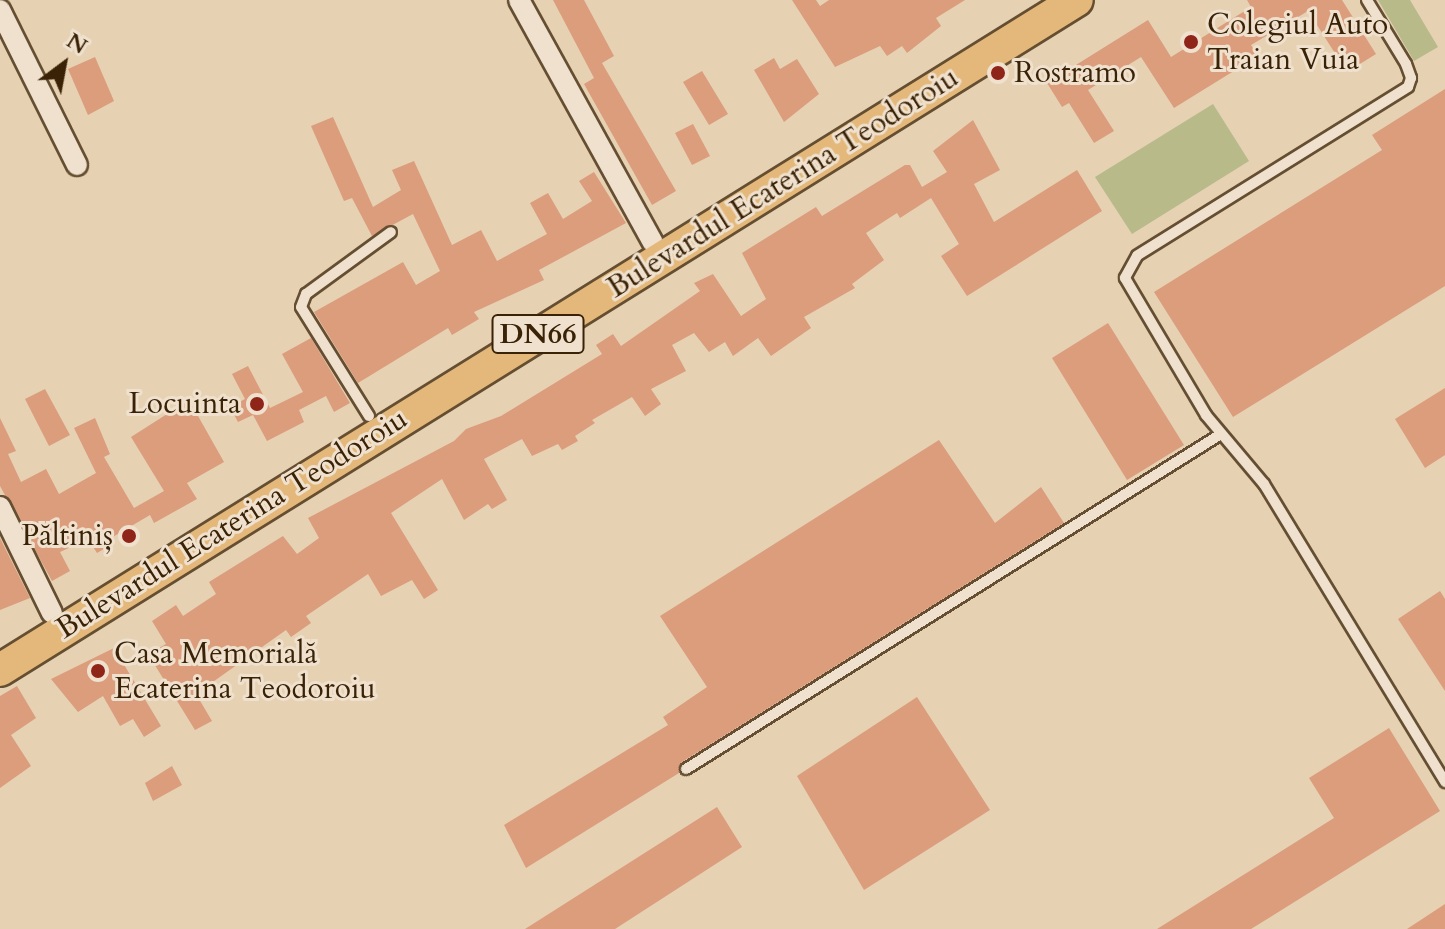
<!DOCTYPE html>
<meta charset="utf-8">
<style>
body{margin:0}
#map{position:relative;width:1445px;height:929px;overflow:hidden;background:#e6d1b3;font-family:Cardo,serif}
div>[style]{position:absolute}
.green>*{inset:0;background:#b8ba8a}
.building>*{inset:0;background:#db9d7c}
.roads{filter:drop-shadow(2px 0 #654e31) drop-shadow(-2px 0 #654e31) drop-shadow(0 2px #654e31) drop-shadow(0 -2px #654e31)}
.lane>*{height:10px;margin:-5px;padding:0 5px;transform-origin:5px;border-radius:5px;background:#efe1ce}
.street>*{height:20px;margin:-10px;padding:0 10px;transform-origin:10px;border-radius:10px;background:#efe1ce}
.primary>*{height:32px;margin:-16px;padding:0 16px;transform-origin:16px;border-radius:16px;background:#e3b87a}
.dots>*{width:22px;height:22px;translate:-50% -50%;box-sizing:border-box;border:4px solid #efe1ce;border-radius:50%}
span{translate:-50% -50%;white-space:nowrap;text-align:center;line-height:1.15;-webkit-text-stroke:6px #efe1ce;paint-order:stroke}
.shield-label span{padding:2px 6px;background:#efe1ce;border:2px solid;border-radius:6px;-webkit-text-stroke-width:0}
.shield-label{font-size:28px;color:#3a2206;font-weight:700}
.poi-label{font-size:30px;color:#3a2206}
.left{translate:0 -50%;text-align:left}
.right{translate:-100% -50%;text-align:right}
.street-label{font-size:30px;color:#3a2206}
.north{position:absolute;left:24px;top:24px;width:80px;height:80px;-webkit-text-stroke:6px #efe1ce;paint-order:stroke;rotate:32deg;font-size:22px;font-weight:700;line-height:32px;text-align:center;color:#3a2206}
.north::after{content:'';display:block;margin:auto;width:28px;height:36px;background:#3a2206;clip-path:polygon(50% 0,100% 100%,50% 72%,0 100%)}
</style>
<div id="map">
<div class="green">
<div style="clip-path:polygon(1378px 0,1410px 0,1438px 47px,1414px 61px)"></div>
<div style="clip-path:polygon(1213px 104px,1249px 161px,1132px 234px,1095px 177px)"></div>
</div>
<div class="building">
<div style="clip-path:polygon(553px 0,584px 0,614px 56px,602px 63px,676px 191px,652px 205px,584px 84px,594px 78px)"></div>
<div style="clip-path:polygon(792px 0,816px 0,820px 6px,829px 0,965px 0,936px 18px,941px 26px,907px 53px,902px 46px,887px 56px,880px 46px,835px 67px)"></div>
<div style="clip-path:polygon(1247px 0,1342px 0,1376px 54px,1347px 72px,1308px 11px,1251px 45px,1258px 56px,1174px 108px,1141px 57px,1088px 90px,1114px 131px,1094px 143px,1069px 103px,1062px 107px,1047px 83px,1148px 20px,1171px 57px,1251px 7px)"></div>
<div style="clip-path:polygon(95px 57px,114px 101px,88px 115px,68px 69px)"></div>
<div style="clip-path:polygon(774px 58px,780px 69px,797px 59px,819px 94px,784px 122px,754px 70px)"></div>
<div style="clip-path:polygon(702px 71px,728px 114px,709px 125px,683px 82px)"></div>
<div style="clip-path:polygon(1445px 89px,1445px 286px,1233px 417px,1154px 292px,1382px 150px,1372px 135px)"></div>
<div style="clip-path:polygon(333px 117px,373px 207px,401px 190px,392px 170px,414px 161px,452px 245px,481px 230px,497px 261px,547px 234px,530px 203px,548px 193px,563px 219px,592px 201px,579px 181px,594px 172px,626px 223px,539px 270px,544px 280px,474px 312px,479px 319px,452px 335px,448px 328px,358px 383px,314px 312px,403px 262px,416px 285px,440px 271px,413px 214px,372px 236px,352px 198px,344px 201px,311px 126px)"></div>
<div style="clip-path:polygon(973px 120px,1000px 170px,974px 184px,994px 222px,1077px 170px,1102px 211px,967px 296px,941px 256px,959px 244px,931px 198px,900px 218px,897px 213px,866px 233px,884px 260px,852px 284px,855px 288px,804px 317px,811px 328px,771px 356px,758px 338px,733px 356px,725px 342px,709px 352px,694px 333px,672px 345px,686px 371px,651px 389px,661px 404px,645px 416px,632px 397px,592px 420px,595px 423px,575px 436px,578px 441px,562px 450px,558px 444px,532px 456px,522px 439px,484px 459px,507px 500px,492px 509px,488px 504px,464px 520px,442px 479px,391px 513px,438px 590px,424px 599px,412px 580px,381px 596px,368px 574px,306px 616px,311px 623px,291px 637px,286px 630px,196px 694px,212px 721px,195px 730px,148px 654px,166px 644px,152px 621px,176px 605px,183px 616px,216px 594px,209px 582px,283px 536px,297px 554px,319px 538px,308px 518px,454px 441px,466px 429px,501px 416px,602px 354px,596px 345px,613px 334px,621px 346px,700px 291px,694px 283px,713px 274px,741px 316px,766px 299px,742px 253px,816px 207px,822px 216px,905px 165px,910px 165px,922px 187px,947px 172px,933px 151px)"></div>
<div style="clip-path:polygon(693px 124px,710px 156px,692px 165px,675px 133px)"></div>
<div style="clip-path:polygon(1108px 323px,1184px 445px,1127px 480px,1052px 358px)"></div>
<div style="clip-path:polygon(311px 338px,350px 403px,334px 412px,326px 396px,299px 410px,304px 422px,267px 441px,253px 415px,238px 422px,230px 407px,245px 399px,232px 374px,248px 366px,270px 408px,303px 392px,282px 354px)"></div>
<div style="clip-path:polygon(1445px 388px,1445px 455px,1425px 468px,1395px 419px)"></div>
<div style="clip-path:polygon(45px 389px,70px 435px,49px 446px,25px 399px)"></div>
<div style="clip-path:polygon(189px 400px,224px 462px,187px 483px,197px 499px,154px 523px,150px 515px,111px 538px,114px 543px,97px 553px,88px 539px,60px 552px,70px 571px,52px 581px,0 486px,0 418px,16px 451px,8px 454px,21px 482px,46px 469px,59px 494px,96px 473px,74px 428px,95px 418px,110px 454px,104px 457px,134px 508px,164px 491px,131px 437px)"></div>
<div style="clip-path:polygon(939px 440px,995px 523px,1041px 487px,1064px 523px,682px 762px,679px 773px,526px 868px,504px 825px,668px 725px,663px 717px,707px 687px,660px 616px)"></div>
<div style="clip-path:polygon(0 538px,30px 598px,0 610px)"></div>
<div style="clip-path:polygon(1440px 591px,1445px 599px,1445px 691px,1398px 619px)"></div>
<div style="clip-path:polygon(114px 648px,161px 726px,144px 737px,133px 719px,120px 726px,103px 696px,78px 712px,51px 679px)"></div>
<div style="clip-path:polygon(17px 686px,36px 718px,11px 735px,31px 766px,0 788px,0 696px)"></div>
<div style="clip-path:polygon(917px 697px,990px 810px,864px 890px,797px 776px)"></div>
<div style="clip-path:polygon(1389px 728px,1440px 811px,1251px 929px,1157px 929px,1334px 818px,1309px 778px)"></div>
<div style="clip-path:polygon(172px 766px,182px 785px,153px 801px,145px 783px)"></div>
<div style="clip-path:polygon(717px 807px,742px 847px,615px 929px,525px 929px)"></div>
<div style="clip-path:polygon(1445px 904px,1445px 929px,1407px 929px)"></div>
</div>
<div class="roads">
<div class="lane">
<div style="left:1367px;top:0;width:75px;rotate:58.6deg"></div>
<div style="left:1406px;top:64px;width:15px;rotate:70deg"></div>
<div style="left:1411px;top:78px;width:9px;rotate:108deg"></div>
<div style="left:1408px;top:87px;width:319px;rotate:148.1deg"></div>
<div style="left:1137px;top:256px;width:25px;rotate:119deg"></div>
<div style="left:1125px;top:278px;width:159px;rotate:59.4deg"></div>
<div style="left:1206px;top:415px;width:90px;rotate:50deg"></div>
<div style="left:1264px;top:484px;width:349px;rotate:58.7deg"></div>
<div style="left:369px;top:416px;width:128px;rotate:-122deg"></div>
<div style="left:301px;top:307px;width:14px;rotate:-69deg"></div>
<div style="left:306px;top:294px;width:105px;rotate:-36.1deg"></div>
<div style="left:686px;top:769px;width:631px;rotate:-32.05deg"></div>
</div>
<div class="street">
<div style="left:519px;top:0;width:277px;rotate:61.1deg"></div>
<div style="left:0;top:10px;width:173px;rotate:63.6deg"></div>
<div style="left:0;top:507px;width:118px;rotate:63.9deg"></div>
</div>
<div class="primary">
<div style="left:0;top:670px;width:1268px;rotate:-31.89deg"></div>
</div>
</div>
<div class="dots">
<div style="left:1191px;top:42px;background:#8f2418"></div>
<div style="left:998px;top:73px;background:#8f2418"></div>
<div style="left:257px;top:404px;background:#8f2418"></div>
<div style="left:129px;top:536px;background:#8f2418"></div>
<div style="left:98px;top:671px;background:#8f2418"></div>
</div>
<div class="shield-label">
<span style="left:538px;top:334px">DN66</span>
</div>
<div class="poi-label">
<span class="left" style="left:1207px;top:42px">Colegiul Auto<br>Traian Vuia</span>
<span class="left" style="left:1014px;top:73px">Rostramo</span>
<span class="right" style="left:241px;top:404px">Locuinta</span>
<span class="right" style="left:113px;top:536px">Păltiniș</span>
<span class="left" style="left:114px;top:671px">Casa Memorială<br>Ecaterina Teodoroiu</span>
</div>
<div class="street-label">
<span style="left:783px;top:183px;rotate:-32deg">Bulevardul Ecaterina Teodoroiu</span>
<span style="left:232px;top:524px;rotate:-32deg">Bulevardul Ecaterina Teodoroiu</span>
</div>
<div class="north">N</div>
</div>
